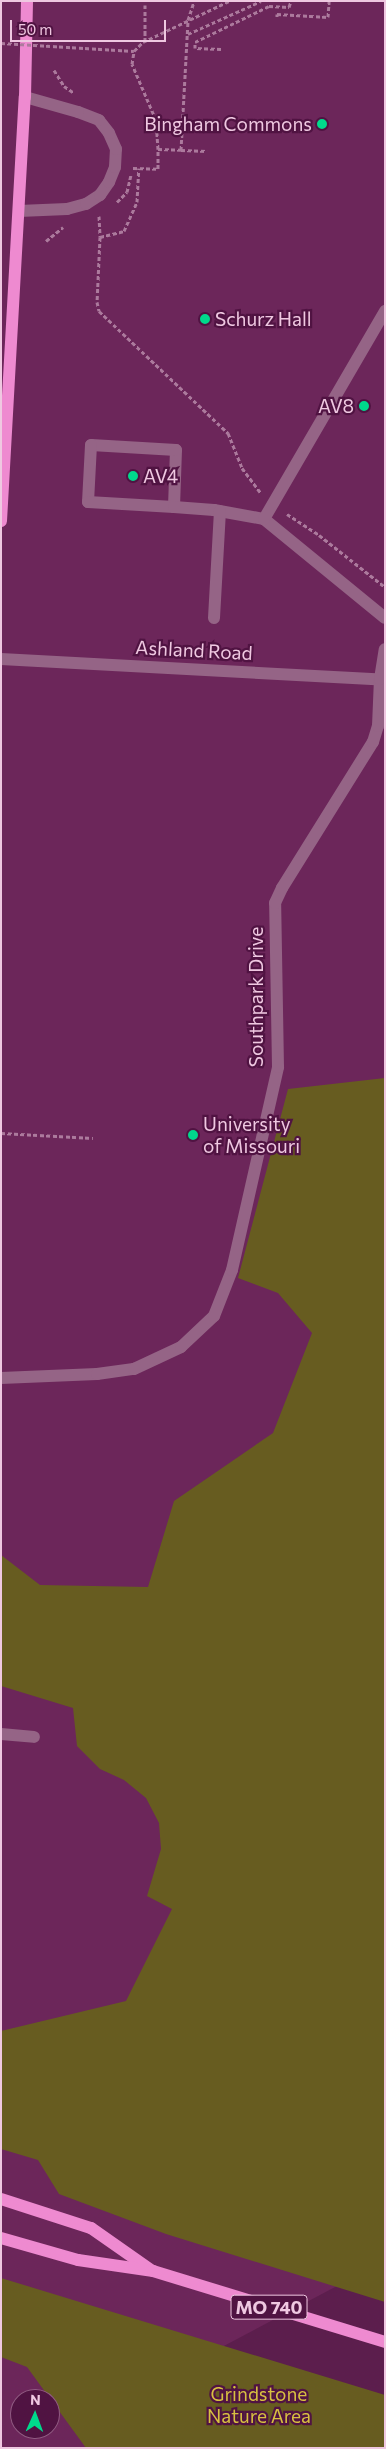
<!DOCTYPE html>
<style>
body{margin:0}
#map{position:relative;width:386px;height:2449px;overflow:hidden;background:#5c1e4d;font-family:Commissioner,sans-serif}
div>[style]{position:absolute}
.built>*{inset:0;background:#6c265a}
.green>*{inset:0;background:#675c20}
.path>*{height:3px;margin-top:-1.5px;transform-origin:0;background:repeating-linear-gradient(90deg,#ac7a9d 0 4px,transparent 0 6.5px)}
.minor>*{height:12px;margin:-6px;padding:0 6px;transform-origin:6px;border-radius:6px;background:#956486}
.major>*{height:12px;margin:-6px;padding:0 6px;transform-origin:6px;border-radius:6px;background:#ee8ad0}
.path-bridge>*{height:3px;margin-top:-1.5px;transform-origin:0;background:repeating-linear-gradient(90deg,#ac7a9d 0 4px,transparent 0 6.5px)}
.dots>*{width:14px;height:14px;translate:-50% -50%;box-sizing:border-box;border:2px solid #501342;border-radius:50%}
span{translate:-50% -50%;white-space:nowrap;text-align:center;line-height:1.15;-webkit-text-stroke:4.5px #501342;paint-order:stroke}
.shield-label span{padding:1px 4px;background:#501342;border:1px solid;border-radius:4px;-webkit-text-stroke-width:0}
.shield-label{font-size:18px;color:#efc8e1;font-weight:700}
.poi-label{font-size:19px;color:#efc8e1}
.right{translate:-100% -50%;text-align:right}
.left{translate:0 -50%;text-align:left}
.street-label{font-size:19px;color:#efc8e1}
.park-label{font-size:19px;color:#d7c041}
.frame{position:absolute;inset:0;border:2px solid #efc8e1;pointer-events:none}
.north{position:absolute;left:10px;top:2389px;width:50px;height:50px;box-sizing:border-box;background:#501342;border:1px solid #905b82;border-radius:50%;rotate:2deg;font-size:14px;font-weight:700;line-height:20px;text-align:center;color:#efc8e1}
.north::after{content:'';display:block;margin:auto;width:18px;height:22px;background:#00d98c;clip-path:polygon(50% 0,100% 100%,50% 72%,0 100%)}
.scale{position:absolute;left:10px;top:20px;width:156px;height:22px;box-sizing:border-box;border:2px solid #efc8e1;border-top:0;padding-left:6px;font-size:15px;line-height:18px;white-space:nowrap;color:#efc8e1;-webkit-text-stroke:4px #501342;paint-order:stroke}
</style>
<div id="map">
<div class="built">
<div style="clip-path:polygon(evenodd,1px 1px,385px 1px,385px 2271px,369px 2269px,220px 2348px,212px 2448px,1px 2448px,1px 1px,20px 2399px,50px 2399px,50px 2429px,20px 2429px,20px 2399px)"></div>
</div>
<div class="green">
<div style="clip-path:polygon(385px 1078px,385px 2302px,166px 2234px,59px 2194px,38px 2160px,1px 2149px,1px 2031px,126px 2001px,172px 1909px,147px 1896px,161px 1849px,159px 1823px,146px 1798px,124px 1780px,100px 1769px,77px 1746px,73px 1708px,1px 1686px,1px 1555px,40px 1585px,148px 1587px,174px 1501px,273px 1433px,312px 1333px,278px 1293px,238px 1278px,288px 1089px)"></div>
<div style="clip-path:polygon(1px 2278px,385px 2395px,385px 2448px,86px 2448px,27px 2367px,1px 2357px)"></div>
</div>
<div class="path">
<div style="left:145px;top:5px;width:36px;rotate:90deg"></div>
<div style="left:277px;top:17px;width:3px;rotate:-90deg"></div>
<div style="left:277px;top:14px;width:51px;rotate:3.4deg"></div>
<div style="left:328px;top:17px;width:16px;rotate:-86deg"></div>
<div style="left:188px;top:34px;width:80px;rotate:-24.3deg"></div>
<div style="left:221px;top:49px;width:26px;rotate:-178deg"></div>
<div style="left:195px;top:48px;width:6px;rotate:-90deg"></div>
<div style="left:195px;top:42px;width:82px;rotate:-25.9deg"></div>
<div style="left:269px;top:6px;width:20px;rotate:3deg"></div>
<div style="left:289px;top:7px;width:6px;rotate:-72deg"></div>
<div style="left:54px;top:70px;width:19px;rotate:58deg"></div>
<div style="left:64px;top:86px;width:11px;rotate:34deg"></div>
<div style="left:158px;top:149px;width:23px;rotate:2deg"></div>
<div style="left:181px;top:150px;width:130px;rotate:-86.9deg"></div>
<div style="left:188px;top:20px;width:20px;rotate:-72deg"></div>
<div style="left:181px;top:150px;width:26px;rotate:2deg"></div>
<div style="left:133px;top:168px;width:25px;rotate:2deg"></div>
<div style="left:158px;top:169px;width:20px;rotate:-90deg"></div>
<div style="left:158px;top:149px;width:29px;rotate:-94deg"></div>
<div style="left:156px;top:120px;width:61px;rotate:-113.2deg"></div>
<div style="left:132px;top:64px;width:13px;rotate:-81deg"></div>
<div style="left:134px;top:51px;width:13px;rotate:-45deg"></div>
<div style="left:143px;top:42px;width:95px;rotate:-25.5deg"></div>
<div style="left:117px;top:202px;width:14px;rotate:-45deg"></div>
<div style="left:127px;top:192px;width:17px;rotate:-77deg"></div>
<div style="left:99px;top:216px;width:21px;rotate:87deg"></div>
<div style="left:100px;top:237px;width:65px;rotate:92.6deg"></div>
<div style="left:97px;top:302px;width:9px;rotate:77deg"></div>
<div style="left:99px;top:311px;width:178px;rotate:43.4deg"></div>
<div style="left:228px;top:433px;width:38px;rotate:68deg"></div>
<div style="left:242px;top:468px;width:31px;rotate:53deg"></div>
<div style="left:100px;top:237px;width:25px;rotate:-14deg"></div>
<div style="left:124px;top:231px;width:32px;rotate:-66deg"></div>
<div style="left:137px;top:202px;width:34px;rotate:-87deg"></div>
<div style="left:46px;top:241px;width:22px;rotate:-39deg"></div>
<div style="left:287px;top:514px;width:38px;rotate:33deg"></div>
<div style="left:319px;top:535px;width:84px;rotate:38.2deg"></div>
<div style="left:1px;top:1133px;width:92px;rotate:3.1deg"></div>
</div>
<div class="minor">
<div style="left:19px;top:211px;width:48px;rotate:-2.4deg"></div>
<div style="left:67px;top:209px;width:20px;rotate:-15deg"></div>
<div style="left:86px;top:204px;width:17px;rotate:-33deg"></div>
<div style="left:100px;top:195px;width:16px;rotate:-55deg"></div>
<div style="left:109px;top:182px;width:16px;rotate:-68deg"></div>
<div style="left:115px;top:167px;width:18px;rotate:-87deg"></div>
<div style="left:116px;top:149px;width:17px;rotate:-114deg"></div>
<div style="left:109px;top:133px;width:16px;rotate:-128deg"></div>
<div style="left:99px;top:120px;width:22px;rotate:-159deg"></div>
<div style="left:78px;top:112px;width:55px;rotate:-164.2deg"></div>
<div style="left:174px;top:507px;width:57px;rotate:-88deg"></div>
<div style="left:176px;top:450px;width:85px;rotate:-176.6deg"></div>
<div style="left:91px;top:445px;width:57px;rotate:93deg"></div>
<div style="left:88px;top:502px;width:86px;rotate:3.3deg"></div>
<div style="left:174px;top:507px;width:40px;rotate:4.3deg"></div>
<div style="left:214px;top:510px;width:51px;rotate:10.2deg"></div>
<div style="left:264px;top:519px;width:156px;rotate:39.3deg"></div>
<div style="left:264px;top:519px;width:241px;rotate:-59.8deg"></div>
<div style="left:214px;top:618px;width:107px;rotate:-86.8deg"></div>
<div style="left:1px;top:659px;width:385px;rotate:3.1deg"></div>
<div style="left:1px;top:1378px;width:96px;rotate:-2.4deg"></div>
<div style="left:97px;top:1374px;width:37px;rotate:-8deg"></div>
<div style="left:134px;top:1369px;width:52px;rotate:-25.1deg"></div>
<div style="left:181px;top:1347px;width:45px;rotate:-43.2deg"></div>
<div style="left:214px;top:1316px;width:49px;rotate:-68.6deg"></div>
<div style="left:232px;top:1270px;width:208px;rotate:-77.2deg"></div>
<div style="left:278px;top:1067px;width:164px;rotate:-91deg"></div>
<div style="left:275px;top:903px;width:17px;rotate:-65deg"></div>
<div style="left:282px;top:888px;width:172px;rotate:-58.1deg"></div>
<div style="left:373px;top:742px;width:17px;rotate:-73deg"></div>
<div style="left:378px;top:726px;width:47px;rotate:-87.6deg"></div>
<div style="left:380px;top:679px;width:30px;rotate:-81deg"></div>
<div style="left:1px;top:1734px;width:33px;rotate:5deg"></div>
</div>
<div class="major">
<div style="left:1px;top:521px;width:425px;rotate:-86.8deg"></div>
<div style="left:25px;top:97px;width:96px;rotate:-88.8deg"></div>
<div style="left:1px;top:2199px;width:95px;rotate:17.9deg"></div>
<div style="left:91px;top:2228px;width:73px;rotate:35deg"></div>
<div style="left:1px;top:2238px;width:80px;rotate:15.9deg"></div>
<div style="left:78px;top:2260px;width:76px;rotate:8.3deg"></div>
<div style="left:153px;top:2271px;width:243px;rotate:17deg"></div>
</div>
<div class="path-bridge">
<div style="left:1px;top:43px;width:133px;rotate:3.4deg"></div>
</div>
<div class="dots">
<div style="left:322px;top:124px;background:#00d98c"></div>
<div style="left:205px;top:319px;background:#00d98c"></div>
<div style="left:364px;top:406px;background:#00d98c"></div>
<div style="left:133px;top:476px;background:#00d98c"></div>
<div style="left:193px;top:1135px;background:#00d98c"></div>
</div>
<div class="shield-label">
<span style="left:269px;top:2307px">MO 740</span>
</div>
<div class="poi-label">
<span class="right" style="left:312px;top:124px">Bingham Commons</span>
<span class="left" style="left:215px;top:319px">Schurz Hall</span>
<span class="right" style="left:354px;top:406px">AV8</span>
<span class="left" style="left:143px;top:476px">AV4</span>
<span class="left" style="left:203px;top:1135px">University<br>of Missouri</span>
</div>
<div class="street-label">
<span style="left:194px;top:650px;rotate:3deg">Ashland Road</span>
<span style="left:256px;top:997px;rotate:-90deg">Southpark Drive</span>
</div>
<div class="park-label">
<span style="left:259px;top:2405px">Grindstone<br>Nature Area</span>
</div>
<div class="frame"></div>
<div class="north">N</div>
<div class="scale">50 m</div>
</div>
